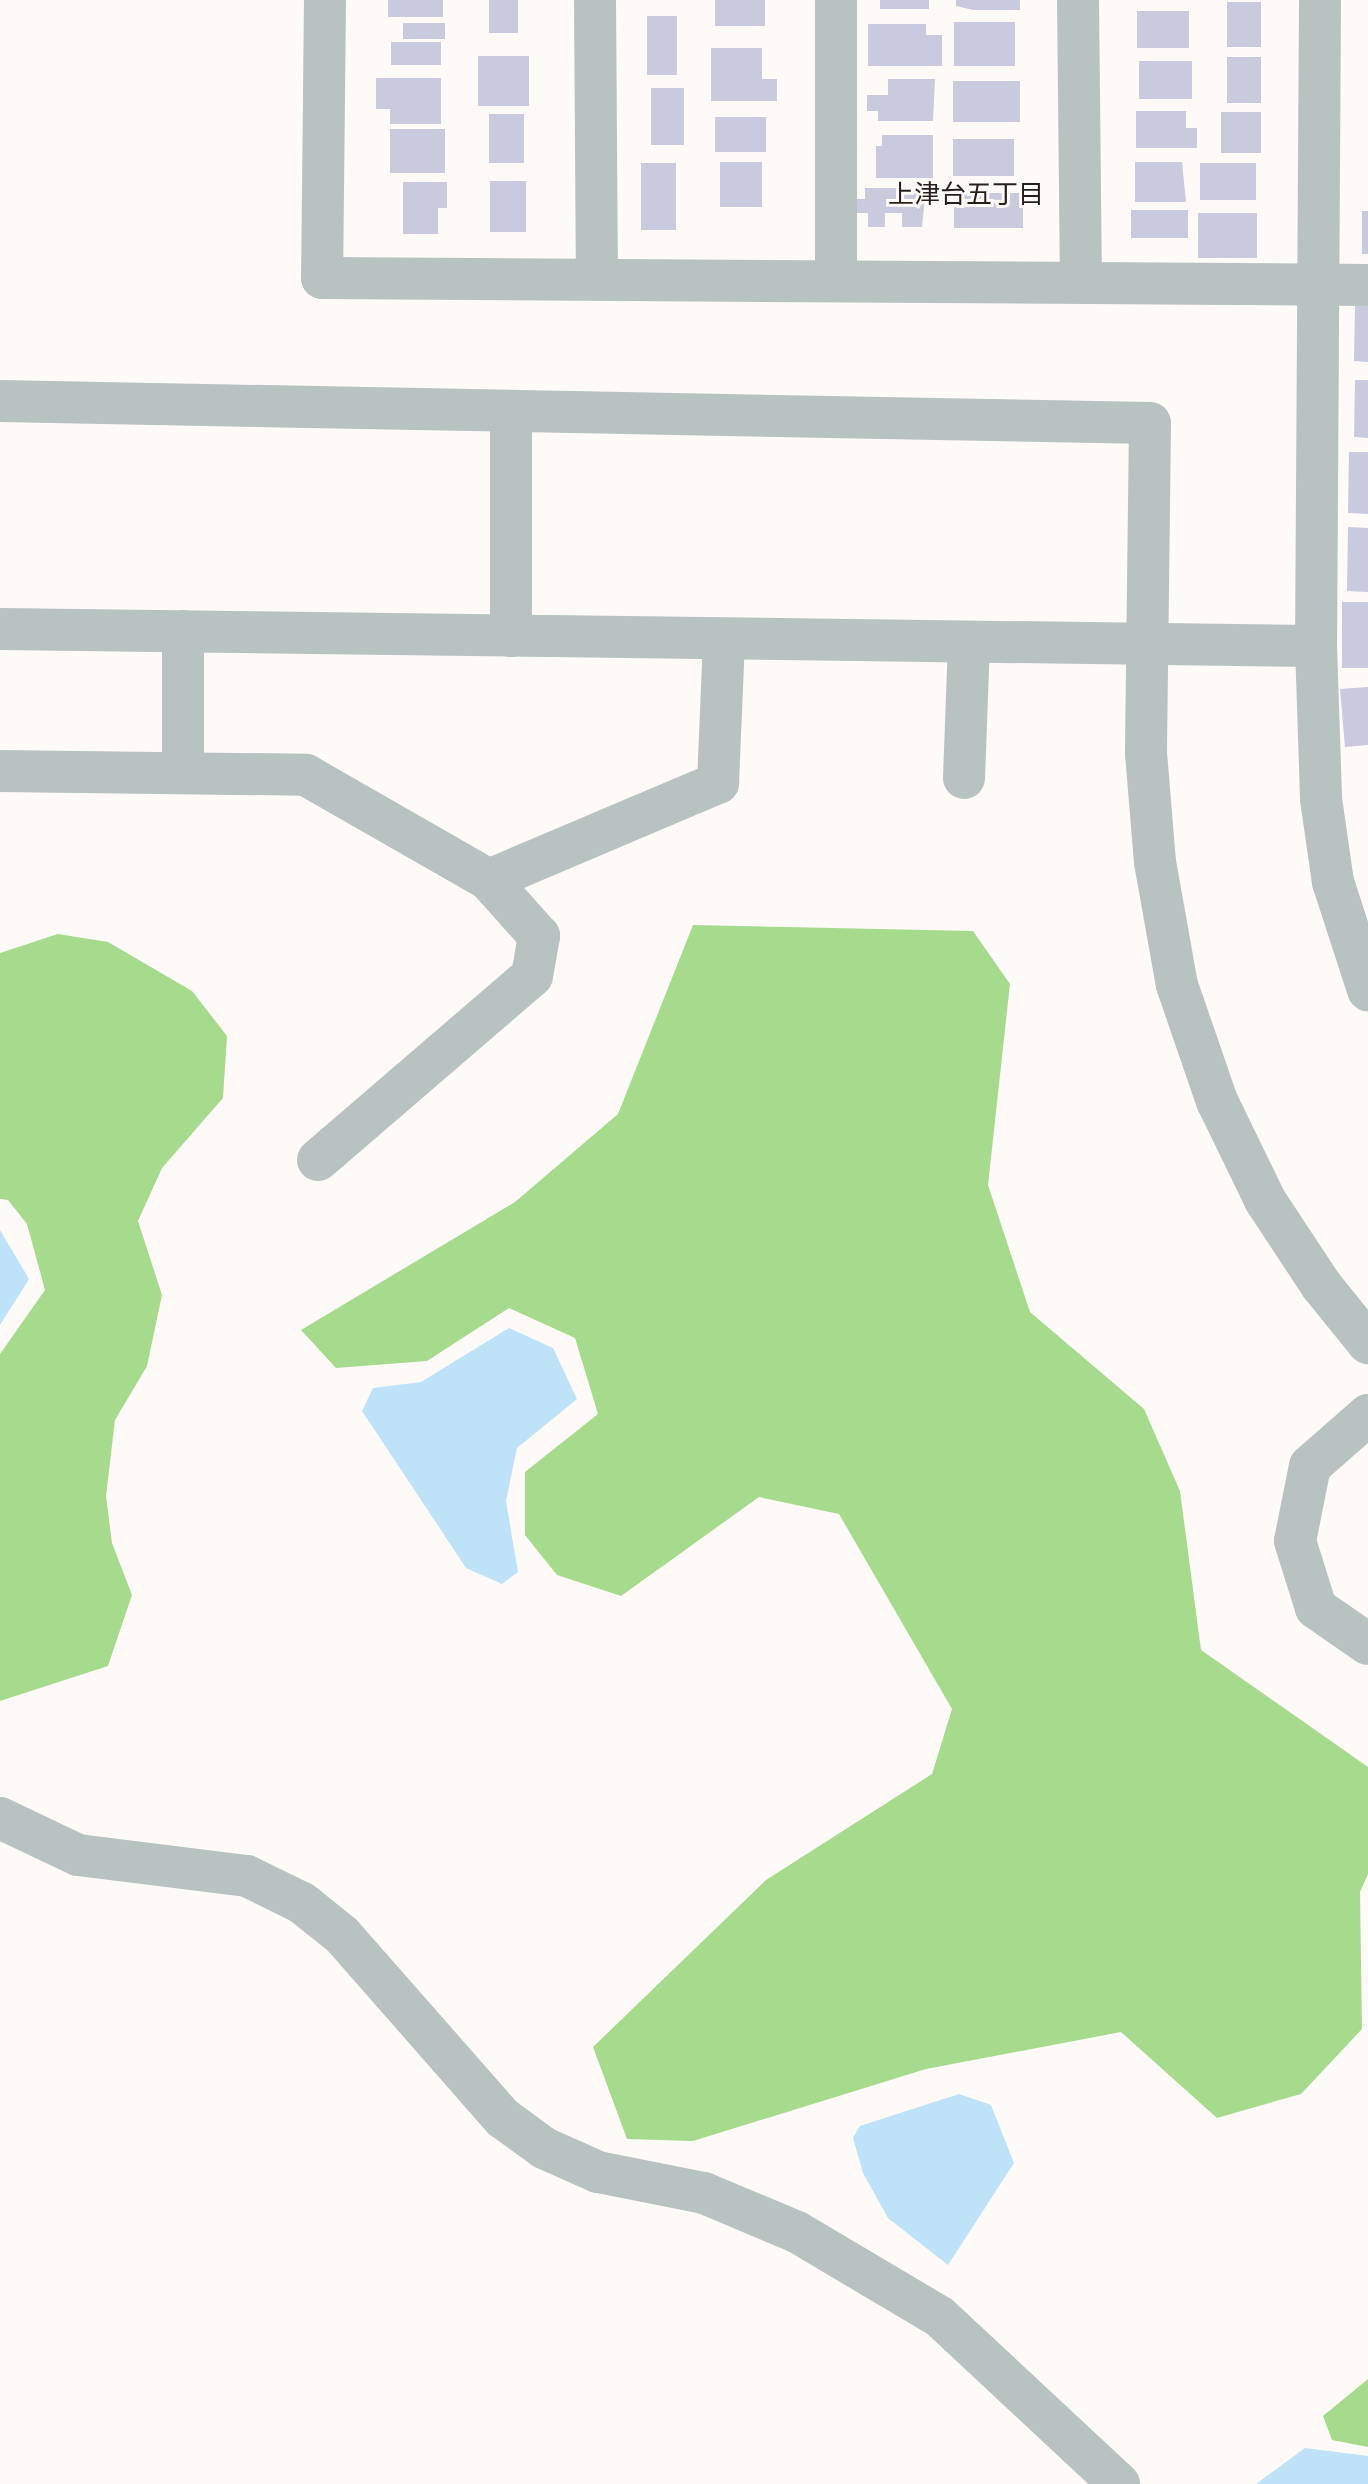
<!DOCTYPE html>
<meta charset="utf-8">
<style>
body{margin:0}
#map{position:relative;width:1368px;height:2484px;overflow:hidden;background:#fdfaf7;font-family:Literata,"Noto Sans JP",serif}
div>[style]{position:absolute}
.green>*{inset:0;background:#a6db8d}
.water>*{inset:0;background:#bee2f8}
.building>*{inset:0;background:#c9cadd}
.minor>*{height:42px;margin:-21px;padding:0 21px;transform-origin:21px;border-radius:21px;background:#b7c2c1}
span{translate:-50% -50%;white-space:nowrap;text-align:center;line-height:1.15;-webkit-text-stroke:6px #fdfaf7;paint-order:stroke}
.neighbourhood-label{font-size:26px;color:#251f1a}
</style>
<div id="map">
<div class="green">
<div style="clip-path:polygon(693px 925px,973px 931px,1010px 984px,988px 1185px,1030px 1312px,1144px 1409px,1180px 1491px,1201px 1650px,1368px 1767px,1368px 1874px,1360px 1892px,1362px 2029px,1301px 2094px,1217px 2118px,1121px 2032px,926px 2069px,693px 2141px,627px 2139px,593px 2047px,766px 1880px,932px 1774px,952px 1709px,839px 1514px,759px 1497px,621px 1596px,557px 1575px,525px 1535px,525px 1472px,598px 1414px,575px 1338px,509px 1308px,427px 1361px,336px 1368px,301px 1330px,515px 1202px,618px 1114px)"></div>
<div style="clip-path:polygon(58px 934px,108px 942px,192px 991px,227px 1036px,223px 1098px,162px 1168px,138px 1221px,162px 1295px,147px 1366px,115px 1420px,106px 1496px,112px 1543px,132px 1595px,108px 1666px,0 1701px,0 1354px,45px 1290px,27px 1224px,8px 1200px,0 1199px,0 953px)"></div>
<div style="clip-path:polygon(1368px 2379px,1368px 2447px,1332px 2440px,1323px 2416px)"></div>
</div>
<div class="water">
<div style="clip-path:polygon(0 1230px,29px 1279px,0 1325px)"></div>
<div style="clip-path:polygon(509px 1328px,553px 1348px,577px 1399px,517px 1448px,506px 1501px,518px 1572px,502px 1584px,466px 1568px,362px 1411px,373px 1388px,421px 1382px)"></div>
<div style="clip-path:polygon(959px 2094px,991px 2105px,1014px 2163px,948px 2265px,888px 2218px,863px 2173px,853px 2138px,860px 2126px)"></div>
<div style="clip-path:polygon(1305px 2448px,1368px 2456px,1368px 2484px,1256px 2484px)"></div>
</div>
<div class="building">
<div style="clip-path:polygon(388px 0,443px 0,443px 17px,388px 17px)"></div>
<div style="clip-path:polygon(489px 0,518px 0,518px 33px,489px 33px)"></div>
<div style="clip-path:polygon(715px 0,765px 0,765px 26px,715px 26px)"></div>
<div style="clip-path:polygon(880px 0,929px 0,929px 9px,880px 9px)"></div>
<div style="clip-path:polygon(956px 0,1020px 0,1020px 10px,973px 10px,956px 6px)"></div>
<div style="clip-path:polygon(1227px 2px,1261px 2px,1261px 47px,1227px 47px)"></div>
<div style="clip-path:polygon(1137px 11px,1189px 11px,1189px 48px,1137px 48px)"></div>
<div style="clip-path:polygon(647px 16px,677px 16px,677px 75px,647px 75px)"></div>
<div style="clip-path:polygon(954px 22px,1015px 22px,1015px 66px,954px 66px)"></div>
<div style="clip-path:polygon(403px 23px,445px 23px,445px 39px,403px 39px)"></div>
<div style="clip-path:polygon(868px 24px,926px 24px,926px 35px,942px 35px,942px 66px,868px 66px)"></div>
<div style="clip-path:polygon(391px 42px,441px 42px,441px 65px,391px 65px)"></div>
<div style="clip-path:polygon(711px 48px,762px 48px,762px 79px,777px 79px,777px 101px,711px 101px)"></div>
<div style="clip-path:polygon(478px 56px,529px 56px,529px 106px,478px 106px)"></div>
<div style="clip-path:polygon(1227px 57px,1261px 57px,1261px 103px,1227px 103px)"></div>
<div style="clip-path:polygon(1139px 61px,1192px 61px,1192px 99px,1139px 99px)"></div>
<div style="clip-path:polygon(376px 78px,441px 78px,441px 124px,390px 124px,390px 109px,376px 109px)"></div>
<div style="clip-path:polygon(888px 79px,935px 79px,933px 121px,878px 121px,878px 111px,867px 111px,867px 95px,888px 95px)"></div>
<div style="clip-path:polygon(953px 81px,1020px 81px,1020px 122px,953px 122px)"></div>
<div style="clip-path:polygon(651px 88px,684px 88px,684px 145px,651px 145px)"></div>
<div style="clip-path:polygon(1136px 111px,1186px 111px,1186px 128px,1197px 128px,1197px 148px,1136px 148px)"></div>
<div style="clip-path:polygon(1221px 112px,1261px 112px,1261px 153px,1221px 153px)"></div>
<div style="clip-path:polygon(489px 114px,524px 114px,524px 163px,489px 163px)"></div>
<div style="clip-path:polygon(715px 117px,766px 117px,766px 152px,715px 152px)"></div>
<div style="clip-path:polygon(390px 129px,445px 129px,445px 173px,390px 173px)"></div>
<div style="clip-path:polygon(882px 135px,933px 135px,933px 178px,876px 178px,876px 146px,882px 146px)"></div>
<div style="clip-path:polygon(953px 139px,1014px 139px,1014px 176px,953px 176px)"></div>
<div style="clip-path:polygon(720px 162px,762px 162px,762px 207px,720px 207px)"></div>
<div style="clip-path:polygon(1135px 162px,1182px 162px,1186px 202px,1135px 202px)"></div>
<div style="clip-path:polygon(641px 163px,676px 163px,676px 230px,641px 230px)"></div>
<div style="clip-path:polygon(1200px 163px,1256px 163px,1256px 200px,1200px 200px)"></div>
<div style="clip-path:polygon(490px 181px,526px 181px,526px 232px,490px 232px)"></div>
<div style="clip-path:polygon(403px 182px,447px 182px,447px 208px,438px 208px,438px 234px,403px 234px)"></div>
<div style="clip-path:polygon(865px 188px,926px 188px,922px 227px,902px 227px,902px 213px,885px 213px,885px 227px,868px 227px,868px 213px,856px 213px,856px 199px,865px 199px)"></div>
<div style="clip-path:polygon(954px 193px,1023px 193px,1023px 228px,954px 228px)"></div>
<div style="clip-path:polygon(1131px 210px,1188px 210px,1188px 238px,1131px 238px)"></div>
<div style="clip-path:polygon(1362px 211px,1368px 211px,1368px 254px,1362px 254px)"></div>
<div style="clip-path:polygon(1198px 213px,1257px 213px,1257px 258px,1198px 258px)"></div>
<div style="clip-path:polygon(1355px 306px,1368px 306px,1368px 362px,1354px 361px)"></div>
<div style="clip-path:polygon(1355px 380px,1368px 380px,1368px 438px,1354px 437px)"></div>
<div style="clip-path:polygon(1349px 452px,1368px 452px,1368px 514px,1348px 513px)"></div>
<div style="clip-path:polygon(1348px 527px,1368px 528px,1368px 592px,1347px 591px)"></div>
<div style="clip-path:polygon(1342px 602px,1368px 602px,1368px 668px,1342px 668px)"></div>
<div style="clip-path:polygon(1368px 687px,1368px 745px,1345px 747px,1340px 689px)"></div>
</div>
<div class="minor">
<div style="left:325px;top:0;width:278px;rotate:90.6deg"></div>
<div style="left:322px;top:278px;width:1046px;rotate:0.38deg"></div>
<div style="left:595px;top:0;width:279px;rotate:89.6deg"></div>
<div style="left:836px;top:0;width:280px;rotate:90deg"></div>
<div style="left:1078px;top:0;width:281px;rotate:89.4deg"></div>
<div style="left:1320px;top:0;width:646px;rotate:90.35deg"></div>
<div style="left:1316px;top:646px;width:153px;rotate:88.1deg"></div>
<div style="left:1321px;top:799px;width:84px;rotate:81.8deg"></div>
<div style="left:1333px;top:882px;width:114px;rotate:72deg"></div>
<div style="left:0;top:401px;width:1150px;rotate:1.1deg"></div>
<div style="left:1150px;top:423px;width:330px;rotate:90.7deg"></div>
<div style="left:1146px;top:753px;width:109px;rotate:85.3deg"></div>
<div style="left:1155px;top:862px;width:125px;rotate:79.9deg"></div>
<div style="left:1177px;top:985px;width:123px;rotate:71deg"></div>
<div style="left:1217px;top:1101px;width:110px;rotate:64.1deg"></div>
<div style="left:1265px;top:1200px;width:102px;rotate:56.6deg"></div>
<div style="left:1321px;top:1285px;width:75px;rotate:51deg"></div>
<div style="left:511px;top:411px;width:225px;rotate:90deg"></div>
<div style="left:0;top:629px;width:1316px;rotate:0.74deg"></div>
<div style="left:183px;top:631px;width:142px;rotate:90deg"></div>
<div style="left:0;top:771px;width:306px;rotate:0.7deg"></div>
<div style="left:306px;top:775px;width:211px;rotate:29.8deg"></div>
<div style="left:489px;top:880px;width:249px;rotate:-23deg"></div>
<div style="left:718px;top:783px;width:143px;rotate:-87.6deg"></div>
<div style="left:964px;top:778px;width:135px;rotate:-87.9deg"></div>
<div style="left:318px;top:1160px;width:282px;rotate:-40.7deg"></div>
<div style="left:532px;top:976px;width:41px;rotate:-80.1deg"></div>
<div style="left:539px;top:936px;width:75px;rotate:-131.8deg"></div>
<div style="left:1368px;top:1415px;width:77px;rotate:138.7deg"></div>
<div style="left:1310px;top:1466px;width:76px;rotate:101.3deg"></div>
<div style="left:1295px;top:1541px;width:70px;rotate:72.6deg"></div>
<div style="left:1316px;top:1608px;width:63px;rotate:34.7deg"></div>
<div style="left:0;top:1818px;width:86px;rotate:25.4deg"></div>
<div style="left:78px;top:1855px;width:170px;rotate:7.1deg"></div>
<div style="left:247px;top:1876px;width:61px;rotate:26.1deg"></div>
<div style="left:302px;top:1903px;width:51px;rotate:38.7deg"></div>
<div style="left:342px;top:1935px;width:244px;rotate:48.7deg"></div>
<div style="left:503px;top:2118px;width:51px;rotate:36.2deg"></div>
<div style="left:544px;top:2148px;width:59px;rotate:24deg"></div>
<div style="left:598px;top:2172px;width:108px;rotate:11.2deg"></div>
<div style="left:704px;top:2193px;width:101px;rotate:22.8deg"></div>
<div style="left:797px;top:2232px;width:166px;rotate:30.7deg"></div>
<div style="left:940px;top:2317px;width:245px;rotate:43deg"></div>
</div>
<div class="neighbourhood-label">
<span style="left:966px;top:192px">上津台五丁目</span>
</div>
</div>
